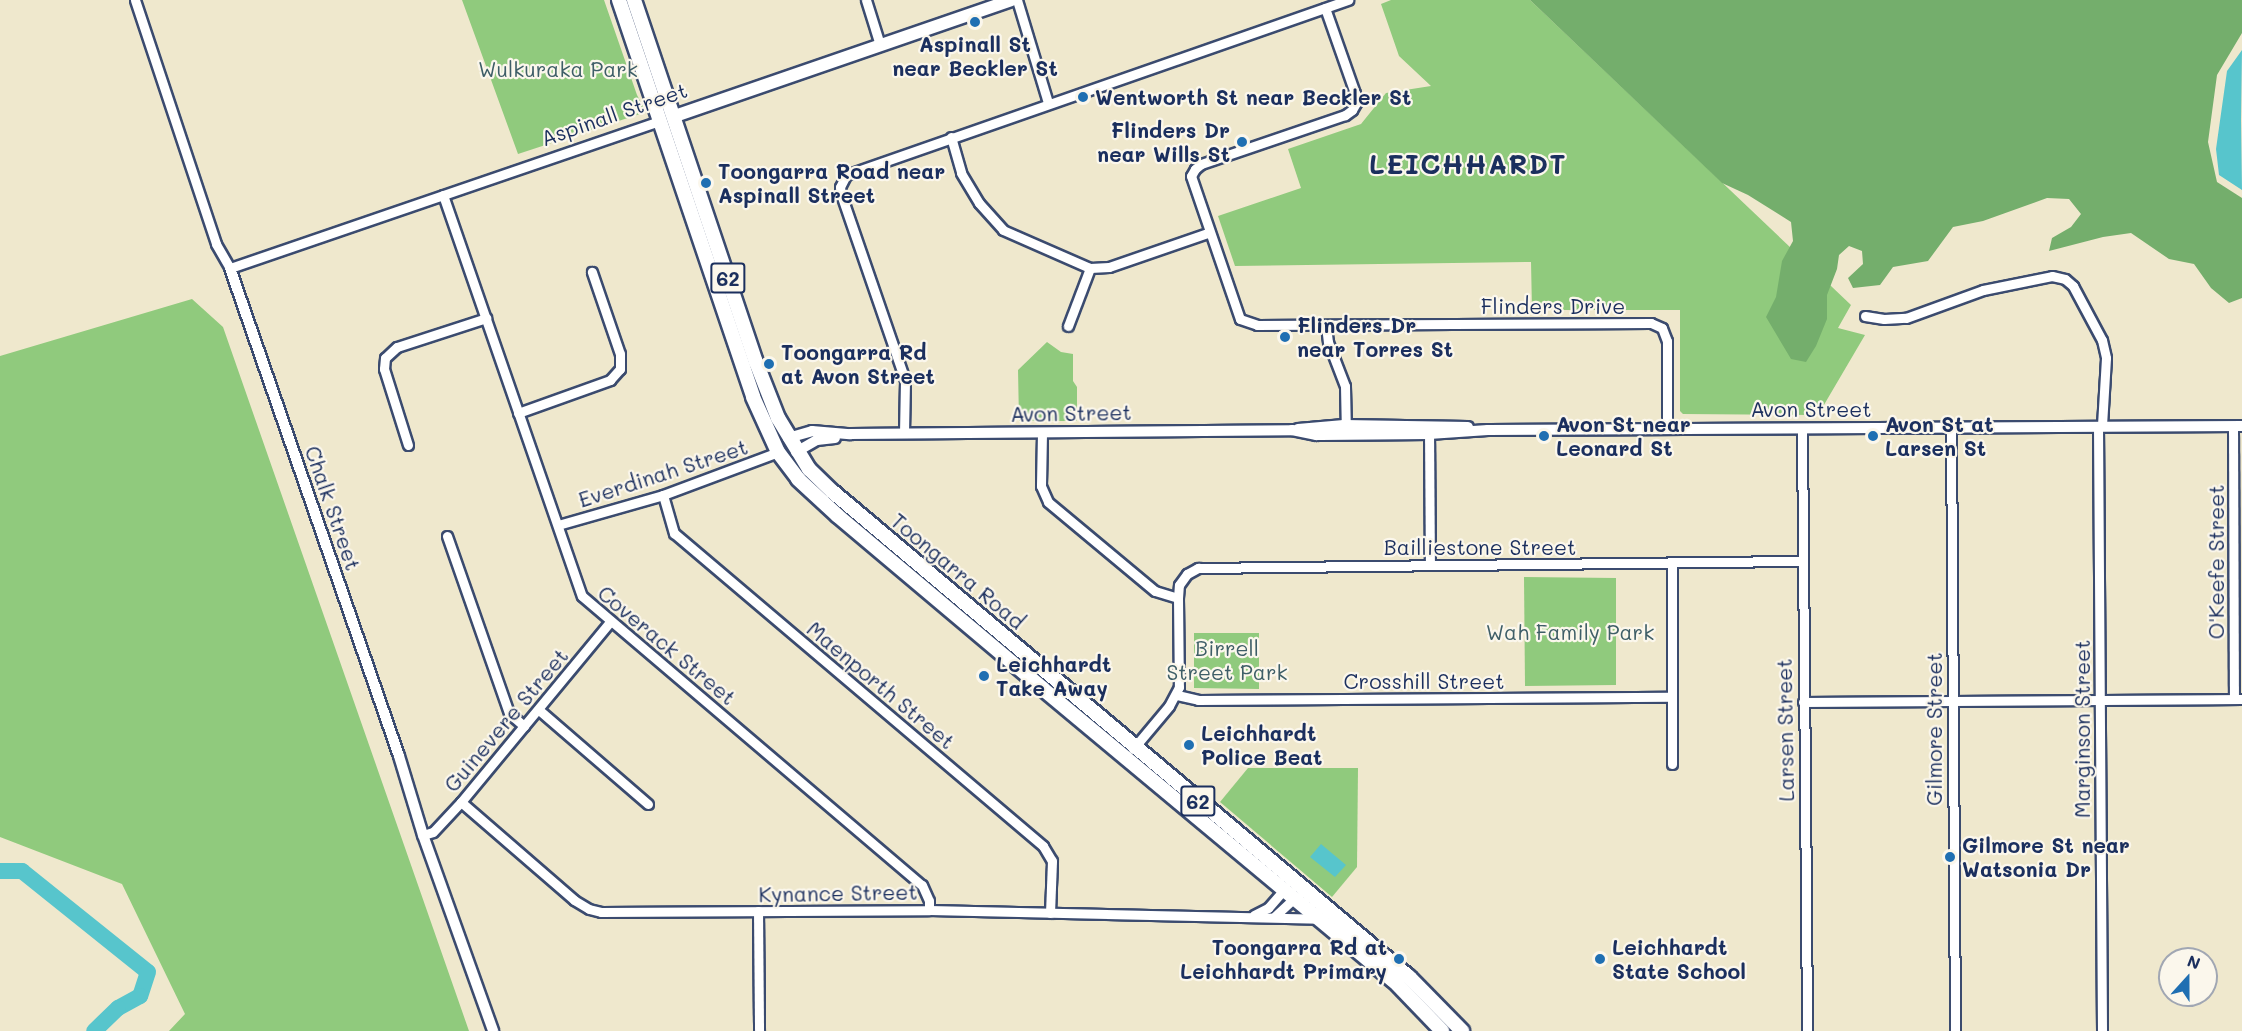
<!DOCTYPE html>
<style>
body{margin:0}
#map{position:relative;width:2242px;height:1031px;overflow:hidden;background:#efe8cd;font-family:Mali,sans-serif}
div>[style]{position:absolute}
.green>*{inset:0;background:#90ca7d}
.forest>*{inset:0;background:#74ae6c}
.water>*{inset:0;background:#57c5cc}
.river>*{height:16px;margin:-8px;padding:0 8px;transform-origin:8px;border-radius:8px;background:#57c5cc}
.roads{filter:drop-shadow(2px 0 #3b4b6f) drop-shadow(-2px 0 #3b4b6f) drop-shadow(0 2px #3b4b6f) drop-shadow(0 -2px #3b4b6f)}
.minor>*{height:9px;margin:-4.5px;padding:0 4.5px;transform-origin:4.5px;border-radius:4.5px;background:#fff}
.tertiary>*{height:10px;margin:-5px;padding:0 5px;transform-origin:5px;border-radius:5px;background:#fff}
.secondary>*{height:12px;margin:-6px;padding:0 6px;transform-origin:6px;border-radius:6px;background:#fff}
.primary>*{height:14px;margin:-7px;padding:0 7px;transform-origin:7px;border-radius:7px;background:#fff}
.dots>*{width:16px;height:16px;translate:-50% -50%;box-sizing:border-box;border:3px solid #fbf7ec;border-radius:50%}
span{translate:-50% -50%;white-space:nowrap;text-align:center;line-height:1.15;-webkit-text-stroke:4.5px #fbf7ec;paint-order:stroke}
.shield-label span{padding:2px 4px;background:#fbf7ec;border:2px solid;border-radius:4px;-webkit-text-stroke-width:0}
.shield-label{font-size:20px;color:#1b2f5e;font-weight:700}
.poi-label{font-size:21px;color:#1b2f5e;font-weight:700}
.left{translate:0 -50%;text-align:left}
.right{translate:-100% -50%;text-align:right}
.park-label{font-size:21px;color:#3e5e67}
.street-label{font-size:21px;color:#1b2f5e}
.district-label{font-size:27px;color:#1b2f5e;font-weight:700;letter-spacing:1.5px}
.north{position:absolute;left:2158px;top:947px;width:60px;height:60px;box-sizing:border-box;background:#fbf7ec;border:2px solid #a1a7b3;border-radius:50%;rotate:21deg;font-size:16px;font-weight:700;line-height:24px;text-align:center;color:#1b2f5e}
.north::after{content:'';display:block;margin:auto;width:21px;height:27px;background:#1f6fb2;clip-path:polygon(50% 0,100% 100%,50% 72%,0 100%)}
</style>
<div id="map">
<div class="green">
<div style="clip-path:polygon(462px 0,604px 0,637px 95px,646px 112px,518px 154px)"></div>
<div style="clip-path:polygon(1391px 0,1530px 0,1851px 305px,1838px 328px,1865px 335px,1818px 415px,1683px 414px,1680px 411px,1680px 310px,1532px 310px,1531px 262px,1235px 266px,1218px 216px,1301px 188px,1288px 149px,1361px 124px,1386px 93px,1431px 86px,1399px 56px,1381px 4px)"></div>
<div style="clip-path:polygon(192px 299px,223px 327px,469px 1031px,169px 1031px,185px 1014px,122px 884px,0 837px,0 356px)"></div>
<div style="clip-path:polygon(1047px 342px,1061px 352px,1073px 354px,1073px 381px,1077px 387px,1077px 421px,1019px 421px,1018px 370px)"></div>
<div style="clip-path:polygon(1524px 577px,1616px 578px,1616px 685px,1525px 686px)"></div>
<div style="clip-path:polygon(1194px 633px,1259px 633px,1259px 689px,1194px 688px)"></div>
<div style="clip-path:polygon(1248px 768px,1358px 768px,1357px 867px,1332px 897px,1220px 802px)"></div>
</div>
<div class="forest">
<div style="clip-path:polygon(1530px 0,2242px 0,2242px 33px,2217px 75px,2208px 142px,2217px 182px,2242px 198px,2242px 298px,2229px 303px,2211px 288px,2194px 264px,2169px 259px,2131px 233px,2103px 237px,2049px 251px,2052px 238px,2071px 227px,2081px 214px,2069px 199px,2047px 198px,1983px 221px,1953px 227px,1928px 261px,1893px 267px,1880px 285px,1853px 288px,1848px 278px,1863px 264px,1862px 251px,1849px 246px,1839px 255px,1837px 269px,1827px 295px,1827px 319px,1816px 346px,1806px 362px,1791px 359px,1766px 317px,1776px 297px,1782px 261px,1793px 241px,1791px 222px,1748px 195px,1722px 183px)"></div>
</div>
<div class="water">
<div style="clip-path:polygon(2242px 50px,2241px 120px,2242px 190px,2219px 175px,2216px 149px,2227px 71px)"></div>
<div style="clip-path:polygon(1321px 844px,1346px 865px,1335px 877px,1310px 857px)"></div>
</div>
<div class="river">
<div style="left:0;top:871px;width:22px"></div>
<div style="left:22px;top:871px;width:161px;rotate:38.7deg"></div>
<div style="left:148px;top:972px;width:25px;rotate:108deg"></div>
<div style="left:140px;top:996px;width:25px;rotate:151deg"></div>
<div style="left:118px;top:1008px;width:33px;rotate:136deg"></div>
</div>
<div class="roads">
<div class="minor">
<div style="left:135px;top:0;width:257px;rotate:71.6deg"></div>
<div style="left:216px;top:244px;width:28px;rotate:60deg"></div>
<div style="left:230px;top:268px;width:454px;rotate:-18.9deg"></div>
<div style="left:866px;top:0;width:47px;rotate:72.7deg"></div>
<div style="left:1017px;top:0;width:108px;rotate:73.2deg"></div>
<div style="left:1325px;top:8px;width:90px;rotate:70.6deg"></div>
<div style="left:1355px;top:93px;width:10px;rotate:84deg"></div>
<div style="left:1356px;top:103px;width:8px;rotate:120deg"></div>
<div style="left:1352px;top:110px;width:9px;rotate:144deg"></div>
<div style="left:1345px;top:115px;width:152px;rotate:161.2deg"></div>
<div style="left:1201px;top:164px;width:8px;rotate:140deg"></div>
<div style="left:1195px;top:169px;width:8px;rotate:120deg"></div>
<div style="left:1191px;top:176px;width:151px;rotate:71.1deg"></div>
<div style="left:1240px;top:319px;width:18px;rotate:19deg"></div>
<div style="left:1257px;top:325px;width:394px;rotate:-0.3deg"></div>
<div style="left:1651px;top:323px;width:12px;rotate:24deg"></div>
<div style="left:1662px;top:328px;width:14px;rotate:69deg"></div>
<div style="left:1667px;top:341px;width:88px;rotate:90deg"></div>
<div style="left:951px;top:137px;width:37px;rotate:74deg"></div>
<div style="left:961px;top:173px;width:35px;rotate:59deg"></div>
<div style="left:979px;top:203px;width:36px;rotate:48deg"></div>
<div style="left:1003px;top:230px;width:95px;rotate:23.6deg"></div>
<div style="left:1090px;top:268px;width:19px;rotate:-3deg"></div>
<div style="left:1109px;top:267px;width:105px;rotate:-19deg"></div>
<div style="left:443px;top:195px;width:424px;rotate:70.9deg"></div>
<div style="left:582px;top:596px;width:446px;rotate:40.4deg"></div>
<div style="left:922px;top:885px;width:17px;rotate:66deg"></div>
<div style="left:929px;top:901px;width:9px;rotate:90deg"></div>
<div style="left:1865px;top:316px;width:19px;rotate:9deg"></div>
<div style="left:1884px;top:319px;width:22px;rotate:-3deg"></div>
<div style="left:1906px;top:318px;width:82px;rotate:-20deg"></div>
<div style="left:1983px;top:290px;width:70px;rotate:-11.5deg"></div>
<div style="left:2052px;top:276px;width:13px;rotate:13deg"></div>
<div style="left:2065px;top:279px;width:11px;rotate:41deg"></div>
<div style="left:2073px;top:286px;width:61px;rotate:61.8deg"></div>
<div style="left:2102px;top:340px;width:18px;rotate:77deg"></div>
<div style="left:2106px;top:358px;width:68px;rotate:93.4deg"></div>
<div style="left:1068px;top:326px;width:62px;rotate:-69.2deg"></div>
<div style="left:1326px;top:326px;width:16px;rotate:83deg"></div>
<div style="left:1328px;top:342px;width:47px;rotate:68.9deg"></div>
<div style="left:1345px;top:386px;width:46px;rotate:88.8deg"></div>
<div style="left:518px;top:413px;width:98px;rotate:-19.7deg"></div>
<div style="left:610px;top:380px;width:15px;rotate:-48deg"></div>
<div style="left:620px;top:369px;width:15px;rotate:-90deg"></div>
<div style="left:620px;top:354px;width:87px;rotate:-108.9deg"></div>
<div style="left:2098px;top:426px;width:605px;rotate:89.62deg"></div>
<div style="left:2233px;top:426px;width:273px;rotate:89.8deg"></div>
<div style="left:1951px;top:427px;width:604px;rotate:89.62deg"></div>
<div style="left:1802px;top:428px;width:603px;rotate:89.52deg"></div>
<div style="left:1429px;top:429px;width:135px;rotate:89.6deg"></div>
<div style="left:904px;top:433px;width:53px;rotate:-88.9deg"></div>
<div style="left:905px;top:380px;width:197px;rotate:-109deg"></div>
<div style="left:841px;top:194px;width:7px;rotate:-98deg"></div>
<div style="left:840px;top:187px;width:13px;rotate:-63deg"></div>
<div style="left:846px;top:175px;width:532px;rotate:-19.22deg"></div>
<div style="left:1042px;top:433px;width:53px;rotate:91.1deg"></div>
<div style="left:1041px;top:486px;width:17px;rotate:66deg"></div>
<div style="left:1048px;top:502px;width:139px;rotate:39.8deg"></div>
<div style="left:1155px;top:591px;width:24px;rotate:17deg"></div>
<div style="left:1178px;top:598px;width:89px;rotate:89.4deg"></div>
<div style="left:1179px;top:687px;width:21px;rotate:118deg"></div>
<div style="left:1169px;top:706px;width:56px;rotate:129.9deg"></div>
<div style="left:408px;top:445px;width:80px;rotate:-107.5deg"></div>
<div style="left:384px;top:369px;width:11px;rotate:-85deg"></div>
<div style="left:385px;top:358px;width:16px;rotate:-43deg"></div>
<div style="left:397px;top:347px;width:94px;rotate:-18deg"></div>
<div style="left:663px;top:495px;width:40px;rotate:74deg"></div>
<div style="left:674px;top:533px;width:484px;rotate:40.3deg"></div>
<div style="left:1043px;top:846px;width:17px;rotate:59deg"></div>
<div style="left:1052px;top:861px;width:52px;rotate:92.2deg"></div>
<div style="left:558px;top:525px;width:109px;rotate:-15.9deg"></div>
<div style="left:663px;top:495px;width:123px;rotate:-20.5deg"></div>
<div style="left:447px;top:536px;width:188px;rotate:70.7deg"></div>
<div style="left:509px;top:713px;width:20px;rotate:41deg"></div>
<div style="left:1178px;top:598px;width:13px;rotate:-86deg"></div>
<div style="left:1179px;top:585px;width:14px;rotate:-54deg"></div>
<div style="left:1187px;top:574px;width:13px;rotate:-29deg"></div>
<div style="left:1198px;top:568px;width:603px;rotate:-0.67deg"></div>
<div style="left:1177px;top:695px;width:22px;rotate:13deg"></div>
<div style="left:1198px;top:700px;width:473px;rotate:-0.4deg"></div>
<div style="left:1803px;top:702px;width:439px;rotate:-0.4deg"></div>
<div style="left:539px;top:710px;width:144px;rotate:40.8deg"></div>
<div style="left:1672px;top:764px;width:201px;rotate:-90deg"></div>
<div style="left:461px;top:802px;width:150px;rotate:40.9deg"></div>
<div style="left:574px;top:900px;width:17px;rotate:31deg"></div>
<div style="left:589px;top:909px;width:12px;rotate:14deg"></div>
<div style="left:601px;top:912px;width:328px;rotate:-0.3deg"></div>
<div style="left:929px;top:910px;width:390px;rotate:1.3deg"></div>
<div style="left:423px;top:835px;width:10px;rotate:-17deg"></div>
<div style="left:433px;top:832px;width:41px;rotate:-47deg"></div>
<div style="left:461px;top:802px;width:235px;rotate:-50.4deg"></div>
<div style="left:758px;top:911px;width:120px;rotate:89.5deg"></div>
<div style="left:1254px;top:915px;width:16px;rotate:-27deg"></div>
<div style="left:1268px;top:908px;width:23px;rotate:-49deg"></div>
<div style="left:1274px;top:917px;width:26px;rotate:-43deg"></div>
</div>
<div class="tertiary">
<div style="left:230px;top:268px;width:516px;rotate:70.9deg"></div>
<div style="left:399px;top:756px;width:83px;rotate:73.1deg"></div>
<div style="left:423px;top:835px;width:208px;rotate:70.3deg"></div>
<div style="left:1298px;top:429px;width:46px;rotate:-5deg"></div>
<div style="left:1344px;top:425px;width:124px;rotate:0.9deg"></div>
<div style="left:788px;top:438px;width:25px;rotate:-16deg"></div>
<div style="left:812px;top:431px;width:38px;rotate:5deg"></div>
<div style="left:850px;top:434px;width:442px;rotate:-0.5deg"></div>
<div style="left:1292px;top:430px;width:25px;rotate:12deg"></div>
<div style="left:1316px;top:435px;width:113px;rotate:-0.5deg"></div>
<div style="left:1429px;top:434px;width:59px;rotate:-3.9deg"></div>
<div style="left:1488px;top:430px;width:754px;rotate:-0.3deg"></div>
<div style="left:796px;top:452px;width:24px;rotate:-30deg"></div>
<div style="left:817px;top:440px;width:18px;rotate:-6deg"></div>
</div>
<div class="secondary">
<div style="left:675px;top:116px;width:355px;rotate:-19deg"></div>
</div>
<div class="primary">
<div style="left:619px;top:0;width:419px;rotate:71.3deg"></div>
<div style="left:753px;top:397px;width:60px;rotate:65.6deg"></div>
<div style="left:778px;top:452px;width:34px;rotate:53deg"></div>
<div style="left:798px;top:479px;width:54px;rotate:42.8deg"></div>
<div style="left:838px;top:516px;width:267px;rotate:40.1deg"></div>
<div style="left:1042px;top:688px;width:457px;rotate:39.8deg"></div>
<div style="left:1393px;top:980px;width:71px;rotate:46.1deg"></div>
<div style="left:634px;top:0;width:382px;rotate:71.4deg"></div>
<div style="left:756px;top:362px;width:60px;rotate:68.6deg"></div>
<div style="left:778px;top:418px;width:60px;rotate:58.7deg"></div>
<div style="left:809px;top:469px;width:33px;rotate:44deg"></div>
<div style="left:833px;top:492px;width:753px;rotate:40.1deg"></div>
<div style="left:1409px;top:977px;width:76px;rotate:45.5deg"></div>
</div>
</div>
<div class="dots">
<div style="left:975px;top:22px;background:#1f6fb2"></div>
<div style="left:1083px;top:97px;background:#1f6fb2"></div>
<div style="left:1242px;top:142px;background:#1f6fb2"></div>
<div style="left:706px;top:183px;background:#1f6fb2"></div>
<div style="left:1285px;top:337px;background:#1f6fb2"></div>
<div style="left:769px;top:364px;background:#1f6fb2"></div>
<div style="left:1544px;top:436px;background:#1f6fb2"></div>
<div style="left:1873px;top:436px;background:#1f6fb2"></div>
<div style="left:984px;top:676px;background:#1f6fb2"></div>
<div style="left:1189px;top:745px;background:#1f6fb2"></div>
<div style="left:1950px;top:857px;background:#1f6fb2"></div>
<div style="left:1399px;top:959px;background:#1f6fb2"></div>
<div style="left:1600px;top:959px;background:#1f6fb2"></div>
</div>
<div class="shield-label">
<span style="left:728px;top:278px">62</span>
<span style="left:1198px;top:801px">62</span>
</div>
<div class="poi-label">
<span style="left:975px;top:56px">Aspinall St<br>near Beckler St</span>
<span class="left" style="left:1095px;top:97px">Wentworth St near Beckler St</span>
<span class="right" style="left:1230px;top:142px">Flinders Dr<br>near Wills St</span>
<span class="left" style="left:718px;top:183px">Toongarra Road near<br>Aspinall Street</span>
<span class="left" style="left:1297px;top:337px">Flinders Dr<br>near Torres St</span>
<span class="left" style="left:781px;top:364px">Toongarra Rd<br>at Avon Street</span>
<span class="left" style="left:1556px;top:436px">Avon St near<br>Leonard St</span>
<span class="left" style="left:1885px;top:436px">Avon St at<br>Larsen St</span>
<span class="left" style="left:996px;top:676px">Leichhardt<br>Take Away</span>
<span class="left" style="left:1201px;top:745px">Leichhardt<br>Police Beat</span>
<span class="left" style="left:1962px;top:857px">Gilmore St near<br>Watsonia Dr</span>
<span class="right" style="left:1387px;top:959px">Toongarra Rd at<br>Leichhardt Primary</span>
<span class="left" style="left:1612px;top:959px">Leichhardt<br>State School</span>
</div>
<div class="park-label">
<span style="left:558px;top:69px">Wulkuraka Park</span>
<span style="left:1570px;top:632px">Wah Family Park</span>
<span style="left:1227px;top:660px">Birrell<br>Street Park</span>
</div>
<div class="street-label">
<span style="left:614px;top:114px;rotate:-19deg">Aspinall Street</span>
<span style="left:1553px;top:306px">Flinders Drive</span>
<span style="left:1811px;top:409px">Avon Street</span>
<span style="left:1071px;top:413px;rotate:-1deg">Avon Street</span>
<span style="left:663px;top:473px;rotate:-18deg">Everdinah Street</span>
<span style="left:333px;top:508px;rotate:71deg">Chalk Street</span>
<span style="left:1480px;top:547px">Bailliestone Street</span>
<span style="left:2216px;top:562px;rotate:-90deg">O'Keefe Street</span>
<span style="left:958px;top:571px;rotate:40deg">Toongarra Road</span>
<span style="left:667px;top:645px;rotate:40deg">Coverack Street</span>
<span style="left:1424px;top:681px">Crosshill Street</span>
<span style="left:881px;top:685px;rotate:40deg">Maenporth Street</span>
<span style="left:506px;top:720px;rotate:-50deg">Guinevere Street</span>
<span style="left:1934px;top:729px;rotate:-90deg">Gilmore Street</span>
<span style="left:2082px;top:729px;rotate:-90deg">Marginson Street</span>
<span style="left:1785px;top:730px;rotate:-91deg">Larsen Street</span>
<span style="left:838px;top:893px;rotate:-1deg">Kynance Street</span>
</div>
<div class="district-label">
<span style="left:1468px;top:164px">LEICHHARDT</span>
</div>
<div class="north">N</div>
</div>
